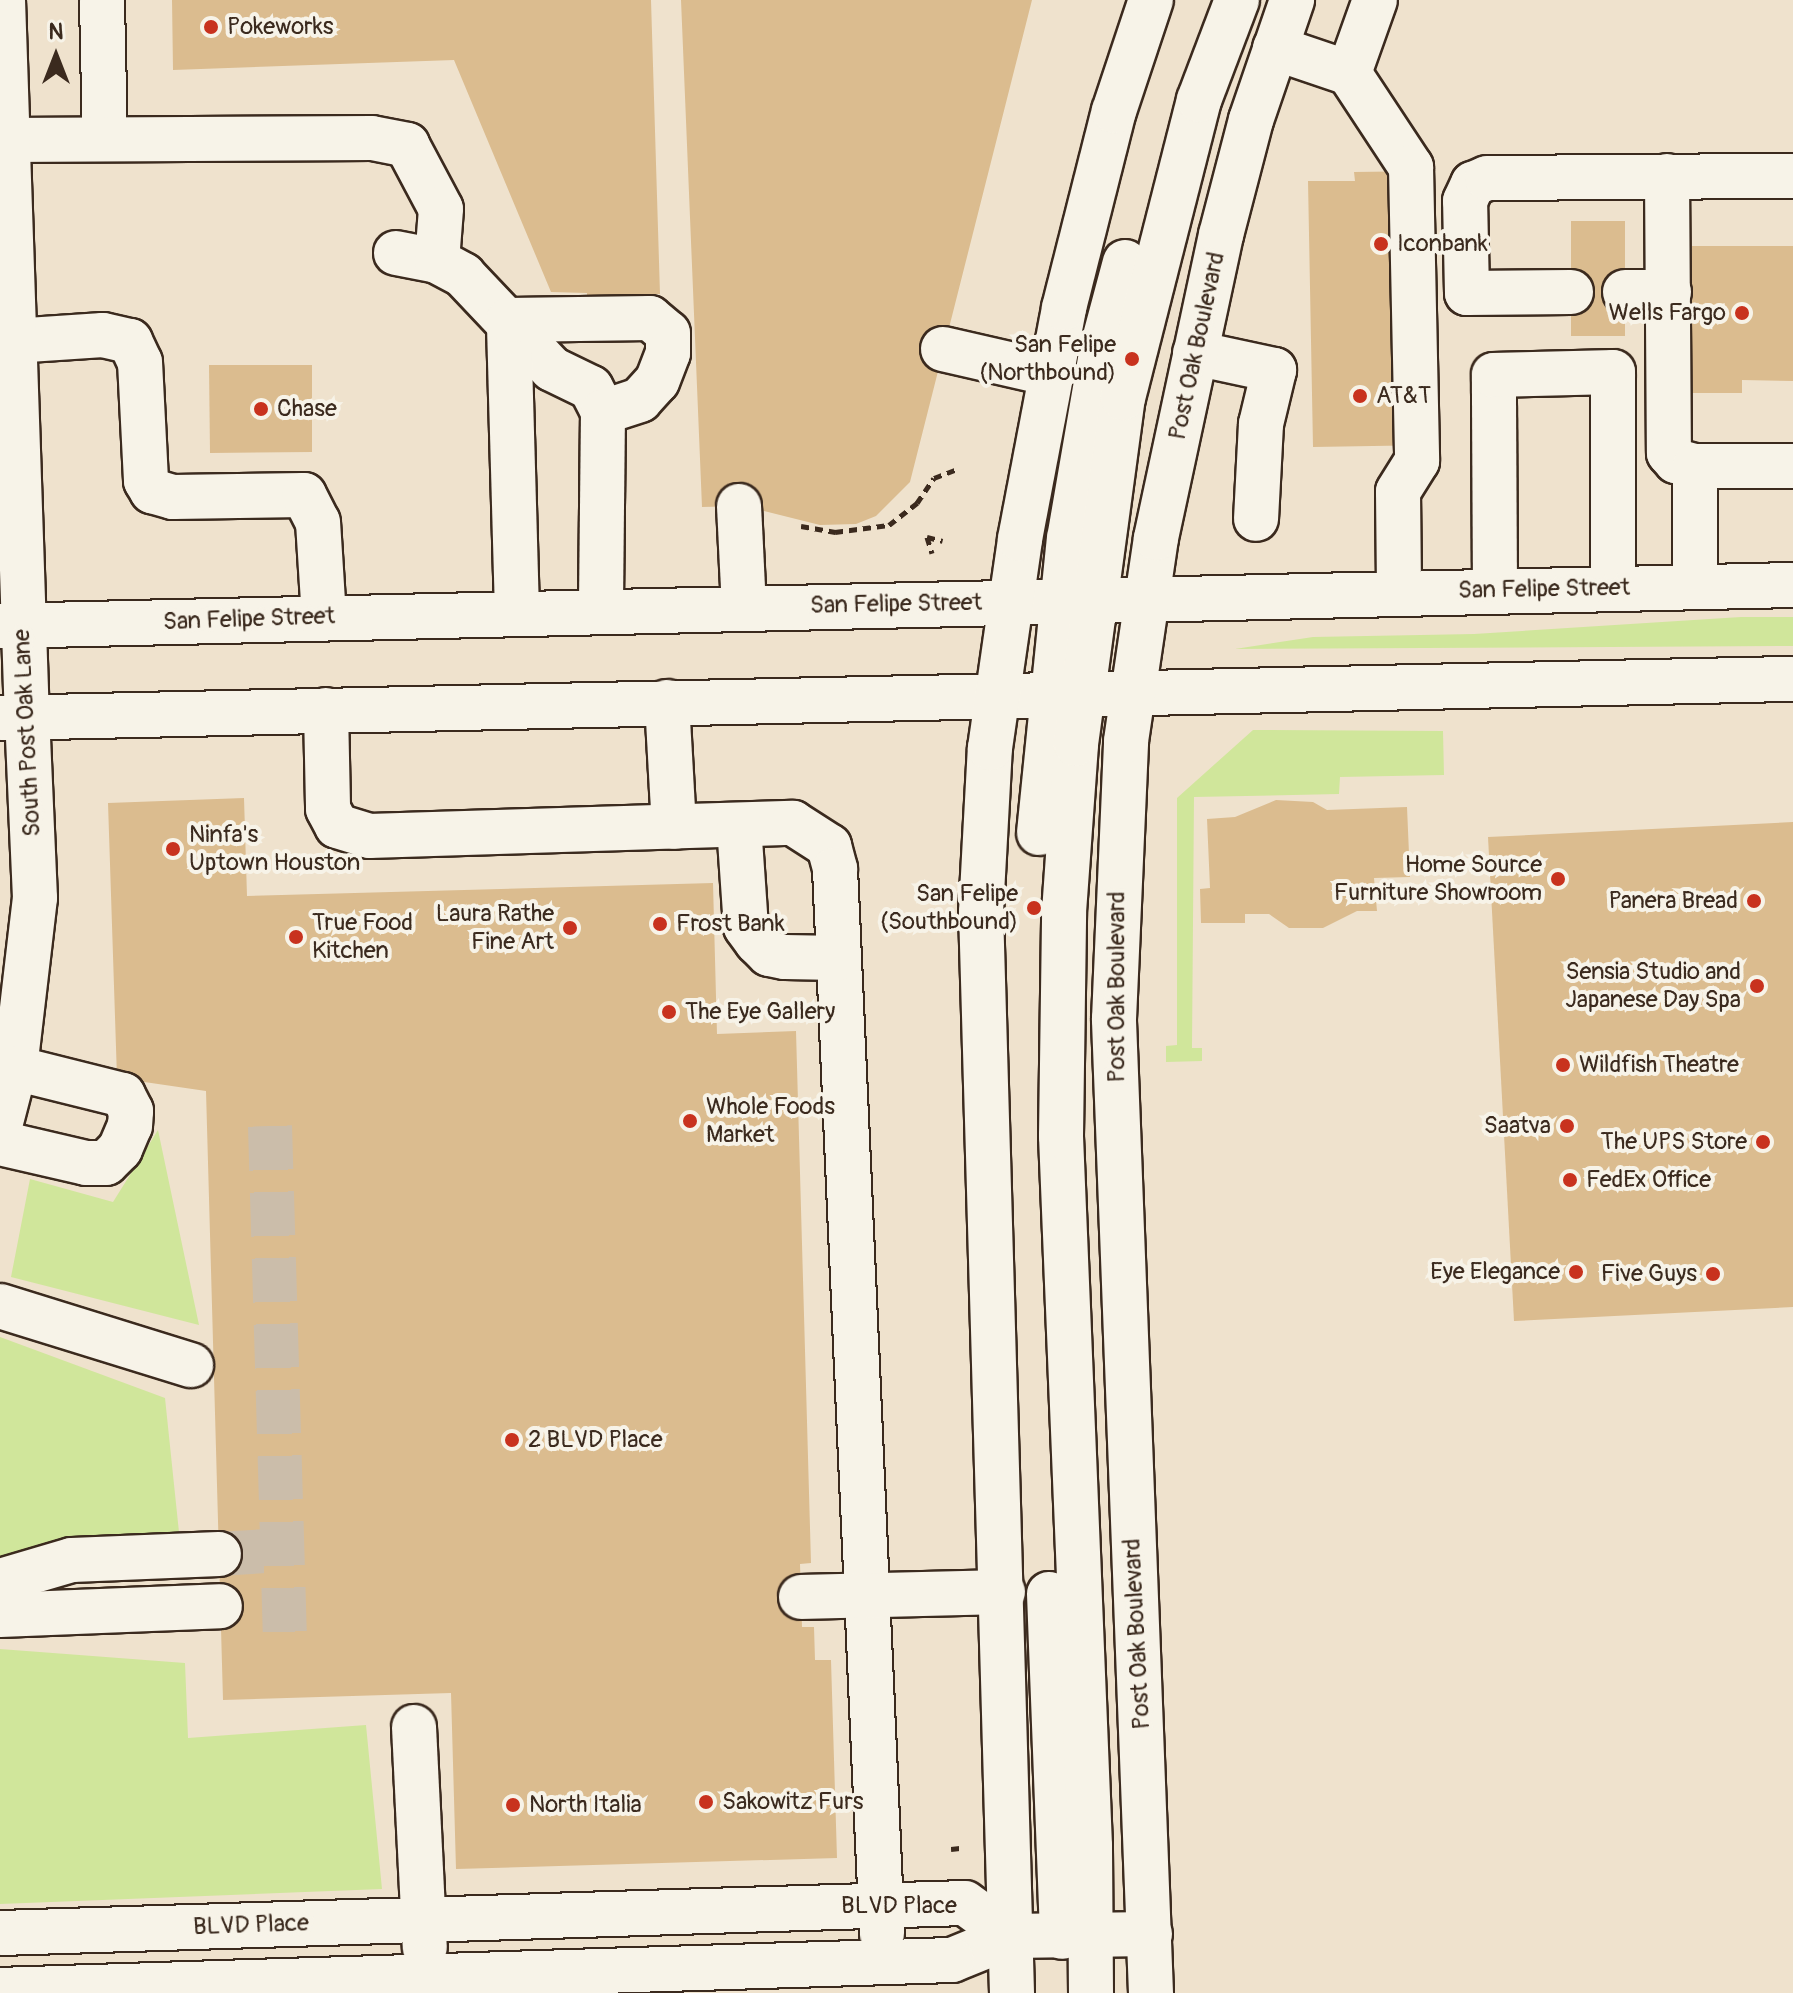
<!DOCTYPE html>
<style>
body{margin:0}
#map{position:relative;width:1793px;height:1993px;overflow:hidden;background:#efe2cd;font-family:Pangolin,sans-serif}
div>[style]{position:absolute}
.green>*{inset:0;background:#d0e69b}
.building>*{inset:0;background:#dbbc8f}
.minor-tunnel>*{height:44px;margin-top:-22px;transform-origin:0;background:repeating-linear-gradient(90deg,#cbbdaa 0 44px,transparent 0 66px)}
.path>*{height:5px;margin-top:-2.5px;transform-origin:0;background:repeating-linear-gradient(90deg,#3b2a1e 0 8px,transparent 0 14px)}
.roads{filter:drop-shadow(2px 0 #3b2a1e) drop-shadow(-2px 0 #3b2a1e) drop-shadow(0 2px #3b2a1e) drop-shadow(0 -2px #3b2a1e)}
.minor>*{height:44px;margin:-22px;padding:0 22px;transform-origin:22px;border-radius:22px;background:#f7f3e8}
.major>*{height:44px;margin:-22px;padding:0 22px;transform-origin:22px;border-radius:22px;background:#f7f3e8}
.dots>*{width:22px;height:22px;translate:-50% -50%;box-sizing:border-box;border:4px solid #f7f3e8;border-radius:50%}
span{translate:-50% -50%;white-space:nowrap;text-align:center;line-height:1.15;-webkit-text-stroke:8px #f7f3e8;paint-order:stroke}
.poi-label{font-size:24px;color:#3b2a1e}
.left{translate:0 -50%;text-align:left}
.right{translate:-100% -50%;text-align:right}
.street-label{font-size:24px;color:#3b2a1e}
.north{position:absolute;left:16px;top:16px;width:80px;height:80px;-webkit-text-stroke:6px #f7f3e8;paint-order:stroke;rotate:0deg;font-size:22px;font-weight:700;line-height:32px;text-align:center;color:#3b2a1e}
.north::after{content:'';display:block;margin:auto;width:28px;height:36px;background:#3b2a1e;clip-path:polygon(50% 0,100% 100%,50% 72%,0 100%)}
</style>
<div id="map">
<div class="green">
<div style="clip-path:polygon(1741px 617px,1793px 617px,1793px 646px,1235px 649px,1313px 637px,1474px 634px)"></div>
<div style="clip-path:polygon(1253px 730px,1443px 731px,1444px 775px,1340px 777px,1339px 794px,1194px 797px,1192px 1048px,1202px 1048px,1202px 1061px,1166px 1062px,1166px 1046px,1177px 1045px,1177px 798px)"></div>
<div style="clip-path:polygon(158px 1130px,199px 1325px,11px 1277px,30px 1179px,113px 1202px)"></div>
<div style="clip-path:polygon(0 1337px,165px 1398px,182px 1561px,0 1566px)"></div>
<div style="clip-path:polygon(0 1649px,185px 1663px,188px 1738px,366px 1725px,382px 1889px,0 1904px)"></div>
</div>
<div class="building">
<div style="clip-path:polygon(172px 0,651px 0,660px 294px,630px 294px,629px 342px,586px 341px,587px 293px,551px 292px,454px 60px,173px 70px)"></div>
<div style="clip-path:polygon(681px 0,1032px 0,910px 482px,876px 516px,856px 524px,820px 525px,744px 506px,702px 507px)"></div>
<div style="clip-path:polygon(1429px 171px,1433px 445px,1313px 447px,1308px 181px,1355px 181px,1354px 172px)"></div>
<div style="clip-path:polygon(1571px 221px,1625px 221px,1625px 336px,1571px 336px)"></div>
<div style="clip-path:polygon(1692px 246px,1793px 246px,1793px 381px,1742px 380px,1742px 393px,1691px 393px)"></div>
<div style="clip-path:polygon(209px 365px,312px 365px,312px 452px,210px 453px)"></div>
<div style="clip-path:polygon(244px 798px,247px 896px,713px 883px,717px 1034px,796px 1031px,811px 1563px,800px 1564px,802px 1627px,814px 1627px,815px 1660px,831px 1660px,837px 1858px,456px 1869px,451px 1693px,223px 1700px,206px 1091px,117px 1078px,108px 803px)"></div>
<div style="clip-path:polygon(1276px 800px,1313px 802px,1327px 810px,1407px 807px,1410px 877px,1374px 878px,1377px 911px,1357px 911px,1323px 928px,1289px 928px,1269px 914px,1245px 914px,1245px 923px,1201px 923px,1200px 889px,1210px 888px,1207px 819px,1235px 817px)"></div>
<div style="clip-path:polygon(1793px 822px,1793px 1307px,1514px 1321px,1488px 837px)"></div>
</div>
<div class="minor-tunnel">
<div style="left:270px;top:1126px;width:513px;rotate:88.33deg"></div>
<div style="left:219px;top:1554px;width:64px;rotate:-3.6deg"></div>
</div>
<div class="path">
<div style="left:801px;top:526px;width:35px;rotate:10deg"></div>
<div style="left:835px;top:532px;width:54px;rotate:-7.4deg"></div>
<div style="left:889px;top:525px;width:36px;rotate:-38deg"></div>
<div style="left:917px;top:503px;width:30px;rotate:-56deg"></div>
<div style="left:934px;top:478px;width:25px;rotate:-21deg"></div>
<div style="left:927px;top:537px;width:17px;rotate:73deg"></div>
<div style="left:927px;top:537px;width:16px;rotate:14deg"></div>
<div style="left:951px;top:1849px;width:9px;rotate:-6deg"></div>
</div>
<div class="roads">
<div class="minor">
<div style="left:102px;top:0;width:139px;rotate:88.8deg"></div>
<div style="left:1275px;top:48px;width:78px;rotate:18.7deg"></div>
<div style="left:1349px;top:73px;width:113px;rotate:56.6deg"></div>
<div style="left:1411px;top:167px;width:294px;rotate:88.8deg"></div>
<div style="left:1417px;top:461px;width:36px;rotate:122deg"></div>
<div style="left:1398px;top:492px;width:100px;rotate:89.4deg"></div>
<div style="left:1349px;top:73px;width:77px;rotate:-70.4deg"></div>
<div style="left:7px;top:140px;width:365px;rotate:-0.3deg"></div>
<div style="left:372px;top:138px;width:36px;rotate:11deg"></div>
<div style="left:407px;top:145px;width:72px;rotate:62deg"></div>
<div style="left:441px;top:209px;width:52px;rotate:94.4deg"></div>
<div style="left:1667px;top:176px;width:277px;rotate:89.6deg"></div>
<div style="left:1669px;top:453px;width:11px;rotate:49deg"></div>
<div style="left:1676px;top:461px;width:20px;rotate:15deg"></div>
<div style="left:1695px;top:466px;width:98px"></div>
<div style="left:396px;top:253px;width:42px;rotate:11deg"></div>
<div style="left:437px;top:261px;width:30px;rotate:28deg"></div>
<div style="left:463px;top:275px;width:129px;rotate:46.6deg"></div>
<div style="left:552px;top:369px;width:43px;rotate:26deg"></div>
<div style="left:591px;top:388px;width:27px;rotate:63deg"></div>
<div style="left:603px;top:412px;width:198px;rotate:90.6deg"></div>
<div style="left:1571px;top:292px;width:104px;rotate:179.4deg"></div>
<div style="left:1467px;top:293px;width:92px;rotate:-91.2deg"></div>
<div style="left:1465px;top:201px;width:19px;rotate:-65deg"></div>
<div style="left:1473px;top:184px;width:15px;rotate:-23deg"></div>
<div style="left:1487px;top:178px;width:306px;rotate:-0.4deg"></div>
<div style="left:1625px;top:292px;width:44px"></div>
<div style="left:13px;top:341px;width:90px;rotate:-3.8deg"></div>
<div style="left:103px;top:335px;width:28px;rotate:13deg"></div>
<div style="left:130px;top:341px;width:23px;rotate:65deg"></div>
<div style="left:140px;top:362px;width:119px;rotate:87.1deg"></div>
<div style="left:146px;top:481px;width:12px;rotate:59deg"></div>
<div style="left:152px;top:491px;width:22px;rotate:16deg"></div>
<div style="left:173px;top:497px;width:131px;rotate:-0.9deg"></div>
<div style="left:304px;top:495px;width:30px;rotate:63deg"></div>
<div style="left:318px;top:522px;width:95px;rotate:86.4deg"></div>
<div style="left:943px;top:349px;width:112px;rotate:12.9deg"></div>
<div style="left:1195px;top:353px;width:81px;rotate:12.1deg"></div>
<div style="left:1274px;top:370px;width:56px;rotate:103.5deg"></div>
<div style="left:1261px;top:424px;width:95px;rotate:93deg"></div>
<div style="left:1695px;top:466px;width:121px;rotate:90deg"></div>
<div style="left:739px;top:506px;width:101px;rotate:87.2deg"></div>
<div style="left:1495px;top:590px;width:215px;rotate:-90.3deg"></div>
<div style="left:1494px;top:375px;width:119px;rotate:-1.4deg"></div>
<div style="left:1613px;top:372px;width:216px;rotate:90deg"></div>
<div style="left:517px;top:612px;width:292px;rotate:-91.6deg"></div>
<div style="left:509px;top:320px;width:141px;rotate:-0.8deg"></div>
<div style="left:650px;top:318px;width:23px;rotate:40deg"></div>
<div style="left:668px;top:333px;width:20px;rotate:90deg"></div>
<div style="left:668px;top:353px;width:30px;rotate:111deg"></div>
<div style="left:657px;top:381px;width:25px;rotate:132deg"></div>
<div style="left:640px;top:400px;width:39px;rotate:162deg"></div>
<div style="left:667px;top:702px;width:125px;rotate:86.8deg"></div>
<div style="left:326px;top:710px;width:99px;rotate:88.8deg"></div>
<div style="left:328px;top:809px;width:19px;rotate:62deg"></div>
<div style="left:337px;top:826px;width:34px;rotate:17deg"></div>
<div style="left:369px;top:836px;width:424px;rotate:-1.8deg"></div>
<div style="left:793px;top:823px;width:43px;rotate:32.6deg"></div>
<div style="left:829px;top:846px;width:24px;rotate:75deg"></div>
<div style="left:835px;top:869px;width:1066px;rotate:87.47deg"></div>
<div style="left:739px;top:825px;width:102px;rotate:86.1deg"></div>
<div style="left:746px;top:927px;width:19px;rotate:54deg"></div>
<div style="left:757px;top:942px;width:17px;rotate:45deg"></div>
<div style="left:769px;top:954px;width:16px;rotate:11deg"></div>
<div style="left:785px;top:957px;width:54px;rotate:1.1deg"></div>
<div style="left:1039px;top:833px;width:296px;rotate:-84.2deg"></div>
<div style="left:1069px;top:539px;width:194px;rotate:-80.2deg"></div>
<div style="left:1102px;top:348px;width:89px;rotate:-75deg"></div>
<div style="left:0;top:1126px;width:60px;rotate:-75.5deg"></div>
<div style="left:15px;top:1068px;width:171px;rotate:-83.3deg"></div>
<div style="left:35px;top:898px;width:180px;rotate:-92.5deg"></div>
<div style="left:0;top:1143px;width:88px;rotate:13.1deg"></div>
<div style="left:86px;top:1163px;width:20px"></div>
<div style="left:106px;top:1163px;width:20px;rotate:-45deg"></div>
<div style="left:120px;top:1149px;width:25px;rotate:-67deg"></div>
<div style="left:130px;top:1126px;width:15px;rotate:-86deg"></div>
<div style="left:131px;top:1111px;width:18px;rotate:-117deg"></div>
<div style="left:123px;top:1095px;width:111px;rotate:-166deg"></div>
<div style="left:0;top:1306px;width:200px;rotate:17.2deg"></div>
<div style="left:0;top:1581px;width:75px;rotate:-16.3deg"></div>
<div style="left:72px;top:1560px;width:147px;rotate:-2.3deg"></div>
<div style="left:1049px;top:1594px;width:343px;rotate:87.8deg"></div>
<div style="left:801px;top:1597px;width:202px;rotate:-1.4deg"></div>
<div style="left:0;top:1615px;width:220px;rotate:-2.3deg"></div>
<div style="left:414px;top:1727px;width:221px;rotate:87.2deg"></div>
<div style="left:0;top:1933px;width:965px;rotate:-1.78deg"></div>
<div style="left:965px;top:1903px;width:57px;rotate:35.7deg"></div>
<div style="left:1011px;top:1936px;width:64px;rotate:157.9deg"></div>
<div style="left:952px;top:1960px;width:952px;rotate:178.2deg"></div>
<div style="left:1091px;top:1993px;width:147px;rotate:-90.4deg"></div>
<div style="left:1090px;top:1846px;width:711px;rotate:-92.34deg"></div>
<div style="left:1061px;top:1136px;width:224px;rotate:-89.2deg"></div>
<div style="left:1064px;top:912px;width:168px;rotate:-85.9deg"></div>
<div style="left:1076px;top:744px;width:349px;rotate:-82.3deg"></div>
<div style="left:1123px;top:398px;width:308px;rotate:-75.7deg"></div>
<div style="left:1199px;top:100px;width:107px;rotate:-69.2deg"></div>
</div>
<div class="major">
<div style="left:3px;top:0;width:718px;rotate:88.09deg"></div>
<div style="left:0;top:626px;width:1793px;rotate:-1.31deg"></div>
<div style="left:0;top:718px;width:1793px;rotate:-1.25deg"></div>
<div style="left:1011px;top:1936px;width:139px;rotate:-0.8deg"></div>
<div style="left:1012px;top:1993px;width:1081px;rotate:-91.64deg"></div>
<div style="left:981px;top:912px;width:164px;rotate:-86.9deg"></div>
<div style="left:990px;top:748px;width:211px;rotate:-81.8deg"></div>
<div style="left:1020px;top:539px;width:235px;rotate:-79.2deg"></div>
<div style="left:1064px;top:308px;width:203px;rotate:-75.8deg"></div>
<div style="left:1114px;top:111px;width:117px;rotate:-71.6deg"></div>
<div style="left:1151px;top:1993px;width:975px;rotate:-92.18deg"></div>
<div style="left:1114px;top:1019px;width:278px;rotate:-87.5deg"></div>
<div style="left:1126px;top:741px;width:205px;rotate:-81.6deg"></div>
<div style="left:1156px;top:538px;width:310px;rotate:-77.9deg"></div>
<div style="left:1221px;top:235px;width:119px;rotate:-75.4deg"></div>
<div style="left:1251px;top:120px;width:127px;rotate:-71.1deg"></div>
</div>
</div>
<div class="dots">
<div style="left:211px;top:27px;background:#c8321e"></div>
<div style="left:1381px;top:244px;background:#c8321e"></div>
<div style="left:1742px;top:313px;background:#c8321e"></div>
<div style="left:1132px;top:359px;background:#c8321e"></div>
<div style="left:1360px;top:396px;background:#c8321e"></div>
<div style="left:261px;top:409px;background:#c8321e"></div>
<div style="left:173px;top:849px;background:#c8321e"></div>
<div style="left:1558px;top:879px;background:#c8321e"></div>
<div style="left:1754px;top:901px;background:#c8321e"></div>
<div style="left:1034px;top:908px;background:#c8321e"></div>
<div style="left:660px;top:924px;background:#c8321e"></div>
<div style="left:570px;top:928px;background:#c8321e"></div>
<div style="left:296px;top:937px;background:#c8321e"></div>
<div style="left:1757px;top:986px;background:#c8321e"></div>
<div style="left:669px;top:1012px;background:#c8321e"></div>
<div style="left:1563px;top:1065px;background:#c8321e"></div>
<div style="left:690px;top:1121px;background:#c8321e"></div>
<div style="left:1567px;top:1126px;background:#c8321e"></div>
<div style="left:1763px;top:1142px;background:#c8321e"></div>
<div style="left:1570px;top:1180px;background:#c8321e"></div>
<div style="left:1576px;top:1272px;background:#c8321e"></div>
<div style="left:1713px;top:1274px;background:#c8321e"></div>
<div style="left:512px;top:1440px;background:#c8321e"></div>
<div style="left:706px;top:1802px;background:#c8321e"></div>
<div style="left:513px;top:1805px;background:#c8321e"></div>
</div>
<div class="poi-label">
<span class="left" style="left:227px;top:27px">Pokeworks</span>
<span class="left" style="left:1397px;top:244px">Iconbank</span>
<span class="right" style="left:1726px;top:313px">Wells Fargo</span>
<span class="right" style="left:1116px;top:359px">San Felipe<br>(Northbound)</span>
<span class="left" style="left:1376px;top:396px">AT&amp;T</span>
<span class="left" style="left:277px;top:409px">Chase</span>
<span class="left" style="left:189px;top:849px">Ninfa's<br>Uptown Houston</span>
<span class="right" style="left:1542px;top:879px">Home Source<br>Furniture Showroom</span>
<span class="right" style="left:1018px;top:908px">San Felipe<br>(Southbound)</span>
<span class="right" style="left:1738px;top:901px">Panera Bread</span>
<span class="right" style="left:554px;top:928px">Laura Rathe<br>Fine Art</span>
<span class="left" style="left:312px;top:937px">True Food<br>Kitchen</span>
<span class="left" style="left:676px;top:924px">Frost Bank</span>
<span class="right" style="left:1741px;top:986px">Sensia Studio and<br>Japanese Day Spa</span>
<span class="left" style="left:685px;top:1012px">The Eye Gallery</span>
<span class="left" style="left:1579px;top:1065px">Wildfish Theatre</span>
<span class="left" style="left:706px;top:1121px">Whole Foods<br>Market</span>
<span class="right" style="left:1551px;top:1126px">Saatva</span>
<span class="right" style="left:1747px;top:1142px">The UPS Store</span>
<span class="left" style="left:1586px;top:1180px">FedEx Office</span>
<span class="right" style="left:1560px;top:1272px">Eye Elegance</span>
<span class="right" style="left:1697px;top:1274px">Five Guys</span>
<span class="left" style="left:528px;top:1440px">2 BLVD Place</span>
<span class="left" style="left:722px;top:1802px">Sakowitz Furs</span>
<span class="left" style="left:529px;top:1805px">North Italia</span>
</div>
<div class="street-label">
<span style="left:1197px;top:346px;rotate:-78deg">Post Oak Boulevard</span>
<span style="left:1544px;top:589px;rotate:-1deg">San Felipe Street</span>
<span style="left:896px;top:604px;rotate:-1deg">San Felipe Street</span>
<span style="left:249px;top:619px;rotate:-2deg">San Felipe Street</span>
<span style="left:27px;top:733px;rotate:-93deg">South Post Oak Lane</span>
<span style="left:1117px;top:987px;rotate:-90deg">Post Oak Boulevard</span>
<span style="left:1137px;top:1634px;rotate:-93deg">Post Oak Boulevard</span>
<span style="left:899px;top:1906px">BLVD Place</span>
<span style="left:251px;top:1925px;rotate:-2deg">BLVD Place</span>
</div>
<div class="north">N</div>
</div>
